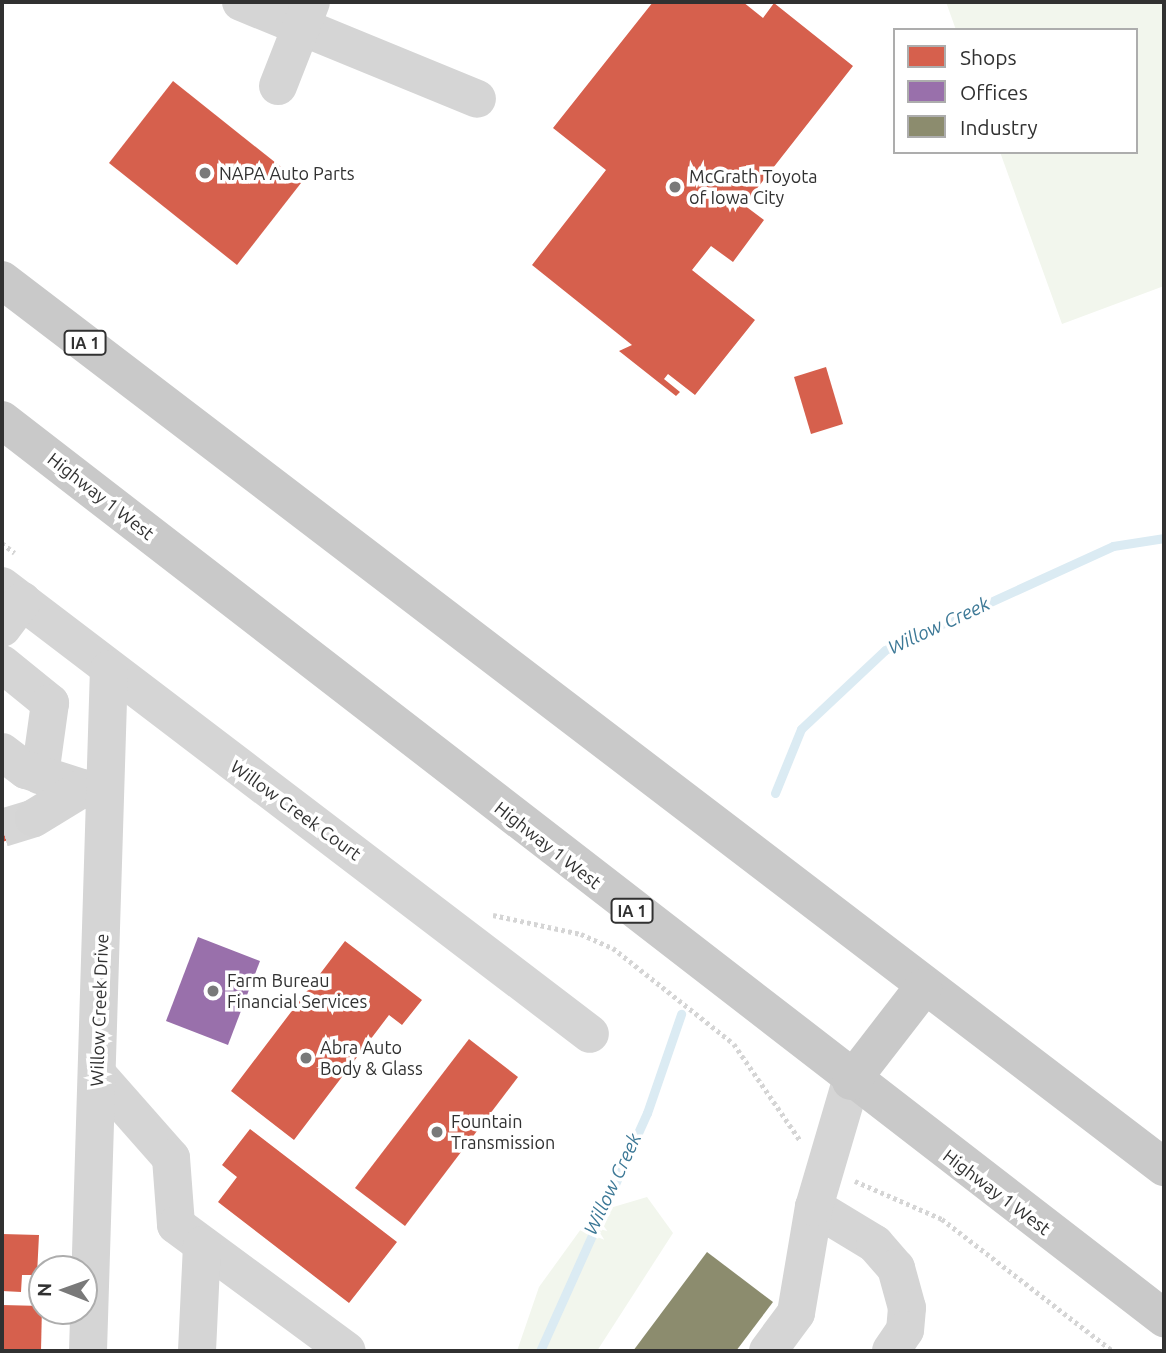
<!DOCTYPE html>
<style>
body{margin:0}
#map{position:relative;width:1166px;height:1353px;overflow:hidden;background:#fff;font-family:Ubuntu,sans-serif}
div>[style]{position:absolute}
.green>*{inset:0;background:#f2f6ed}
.shops>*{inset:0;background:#d6604d}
.offices>*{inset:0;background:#9970ab}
.industry>*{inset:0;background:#8c8c6e}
.stream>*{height:9px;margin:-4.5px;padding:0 4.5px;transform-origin:4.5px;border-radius:4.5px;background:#dbebf3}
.minor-tunnel>*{height:38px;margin-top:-19px;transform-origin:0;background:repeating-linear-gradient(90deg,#d6d6d6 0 38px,transparent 0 57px)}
.path>*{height:4.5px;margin-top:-2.25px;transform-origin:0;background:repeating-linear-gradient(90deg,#d5d5d5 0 3.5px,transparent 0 7px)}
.minor>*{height:38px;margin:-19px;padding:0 19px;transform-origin:19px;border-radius:19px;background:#d5d5d5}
.major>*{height:38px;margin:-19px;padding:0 19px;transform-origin:19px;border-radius:19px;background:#c9c9c9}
.dots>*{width:19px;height:19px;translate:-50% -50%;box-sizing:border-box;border:4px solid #fff;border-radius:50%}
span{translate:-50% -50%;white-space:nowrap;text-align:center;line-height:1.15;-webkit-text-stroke:7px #fff;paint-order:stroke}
.shield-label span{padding:2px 5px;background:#fff;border:2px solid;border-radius:5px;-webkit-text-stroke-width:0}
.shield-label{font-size:16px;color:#313131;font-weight:700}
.poi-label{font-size:18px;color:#313131}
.left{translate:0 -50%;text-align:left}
.street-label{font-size:18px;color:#313131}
.water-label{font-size:19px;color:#3c7896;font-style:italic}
.frame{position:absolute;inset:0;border:4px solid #313131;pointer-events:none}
.legend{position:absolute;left:893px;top:28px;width:245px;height:126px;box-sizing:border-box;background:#fff;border:2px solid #adadad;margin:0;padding:9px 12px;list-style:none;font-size:21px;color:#313131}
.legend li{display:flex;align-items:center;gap:14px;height:35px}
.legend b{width:35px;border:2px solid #adadad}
.north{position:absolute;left:28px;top:1255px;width:70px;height:70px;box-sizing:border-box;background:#fff;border:2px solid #adadad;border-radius:50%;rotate:271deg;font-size:19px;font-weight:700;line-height:28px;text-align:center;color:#313131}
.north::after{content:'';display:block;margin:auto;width:24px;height:32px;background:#797979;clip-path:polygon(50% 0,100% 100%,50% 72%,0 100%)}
</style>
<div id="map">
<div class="green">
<div style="clip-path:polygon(946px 2px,1164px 2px,1164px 286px,1062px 324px,1000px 152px,1136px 152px,1136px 30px,956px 30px)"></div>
<div style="clip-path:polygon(647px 1197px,673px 1233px,597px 1351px,517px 1351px,539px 1287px,581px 1229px,610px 1208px)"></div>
</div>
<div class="shops">
<div style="clip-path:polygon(653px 2px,743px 2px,763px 18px,774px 3px,853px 66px,744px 205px,764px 220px,733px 262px,711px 246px,692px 270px,755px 320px,695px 395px,668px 374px,664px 379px,680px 392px,676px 396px,619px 351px,632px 345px,532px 265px,606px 170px,553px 128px)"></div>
<div style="clip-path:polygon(173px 81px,301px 183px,237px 265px,109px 163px)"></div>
<div style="clip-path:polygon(826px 367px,843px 424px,811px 434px,794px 377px)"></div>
<div style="clip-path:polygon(30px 804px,38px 831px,2px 842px,2px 812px)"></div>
<div style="clip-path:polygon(345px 941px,422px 1000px,402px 1025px,389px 1015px,294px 1140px,231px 1091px)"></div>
<div style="clip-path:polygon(469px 1039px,518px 1077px,405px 1226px,355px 1188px)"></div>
<div style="clip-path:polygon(250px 1129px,397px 1242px,349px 1303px,218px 1202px,237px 1177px,222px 1165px)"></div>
<div style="clip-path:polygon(2px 1234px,39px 1235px,37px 1275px,22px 1275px,21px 1292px,2px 1291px)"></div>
<div style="clip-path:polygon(2px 1305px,42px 1306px,41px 1351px,2px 1351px)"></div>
</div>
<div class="offices">
<div style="clip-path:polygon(198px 937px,260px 961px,228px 1045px,166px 1021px)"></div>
</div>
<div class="industry">
<div style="clip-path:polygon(707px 1252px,773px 1302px,736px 1351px,633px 1351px)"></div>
</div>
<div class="stream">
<div style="left:775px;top:793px;width:69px;rotate:-67.9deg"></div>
<div style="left:801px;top:729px;width:115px;rotate:-43.2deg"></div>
<div style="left:885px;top:650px;width:251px;rotate:-24.5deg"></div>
<div style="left:1113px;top:546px;width:52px;rotate:-8.9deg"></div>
<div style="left:540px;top:1351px;width:261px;rotate:-65.8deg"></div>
<div style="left:647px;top:1113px;width:105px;rotate:-71deg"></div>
</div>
<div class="minor-tunnel">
<div style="left:2px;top:828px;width:34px;rotate:-17deg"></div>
</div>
<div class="path">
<div style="left:2px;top:543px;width:16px;rotate:38deg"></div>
<div style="left:493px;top:915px;width:90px;rotate:12.2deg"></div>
<div style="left:581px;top:934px;width:35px;rotate:24deg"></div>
<div style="left:613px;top:948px;width:154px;rotate:38.4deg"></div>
<div style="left:734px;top:1044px;width:116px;rotate:55.5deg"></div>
<div style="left:855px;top:1181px;width:95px;rotate:23.6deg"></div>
<div style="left:942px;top:1219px;width:216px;rotate:37.7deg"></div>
</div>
<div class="minor">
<div style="left:241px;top:2px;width:255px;rotate:22.3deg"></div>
<div style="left:278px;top:86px;width:90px;rotate:-68.6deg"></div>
<div style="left:2px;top:586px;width:739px;rotate:37.3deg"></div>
<div style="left:2px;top:628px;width:34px;rotate:-53deg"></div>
<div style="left:2px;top:664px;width:62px;rotate:39.1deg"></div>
<div style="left:50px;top:703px;width:73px;rotate:97.9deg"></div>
<div style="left:2px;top:752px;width:30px;rotate:37deg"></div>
<div style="left:26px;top:770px;width:82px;rotate:17.8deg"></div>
<div style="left:34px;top:818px;width:57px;rotate:-31.5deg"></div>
<div style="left:97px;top:1074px;width:112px;rotate:48.6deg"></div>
<div style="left:171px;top:1158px;width:67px;rotate:85.7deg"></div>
<div style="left:176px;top:1225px;width:212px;rotate:36.4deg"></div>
<div style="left:814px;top:1207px;width:71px;rotate:31.2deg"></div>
<div style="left:875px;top:1244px;width:32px;rotate:49deg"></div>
<div style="left:896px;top:1268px;width:41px;rotate:74.6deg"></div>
<div style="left:907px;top:1308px;width:22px;rotate:95deg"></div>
<div style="left:905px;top:1330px;width:25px;rotate:124deg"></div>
<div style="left:88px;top:1351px;width:682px;rotate:-88.24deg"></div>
<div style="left:197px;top:1351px;width:106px;rotate:-87.3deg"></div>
<div style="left:768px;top:1351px;width:47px;rotate:-53.6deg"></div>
<div style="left:796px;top:1313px;width:108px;rotate:-80.4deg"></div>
<div style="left:814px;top:1207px;width:131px;rotate:-73.6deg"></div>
</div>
<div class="major">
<div style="left:2px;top:280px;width:1462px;rotate:37.36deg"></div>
<div style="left:2px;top:420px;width:1469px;rotate:37.7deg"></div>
<div style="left:851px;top:1081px;width:118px;rotate:-52.3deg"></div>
</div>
<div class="dots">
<div style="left:205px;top:173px;background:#797979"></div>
<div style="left:675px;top:187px;background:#797979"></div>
<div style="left:213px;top:991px;background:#797979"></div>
<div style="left:306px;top:1058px;background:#797979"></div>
<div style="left:437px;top:1132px;background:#797979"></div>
</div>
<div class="shield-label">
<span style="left:85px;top:343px">IA 1</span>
<span style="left:632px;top:911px">IA 1</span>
</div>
<div class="poi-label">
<span class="left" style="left:219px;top:173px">NAPA Auto Parts</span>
<span class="left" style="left:689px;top:187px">McGrath Toyota<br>of Iowa City</span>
<span class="left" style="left:227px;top:991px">Farm Bureau<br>Financial Services</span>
<span class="left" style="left:320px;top:1058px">Abra Auto<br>Body &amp; Glass</span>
<span class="left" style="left:451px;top:1132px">Fountain<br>Transmission</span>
</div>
<div class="street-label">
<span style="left:101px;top:496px;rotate:38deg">Highway 1 West</span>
<span style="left:296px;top:810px;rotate:36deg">Willow Creek Court</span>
<span style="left:548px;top:845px;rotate:38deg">Highway 1 West</span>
<span style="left:99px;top:1010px;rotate:-88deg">Willow Creek Drive</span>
<span style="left:997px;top:1192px;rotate:37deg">Highway 1 West</span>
</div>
<div class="water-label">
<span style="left:939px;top:626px;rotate:-25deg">Willow Creek</span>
<span style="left:613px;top:1184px;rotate:-65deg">Willow Creek</span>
</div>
<div class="frame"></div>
<ul class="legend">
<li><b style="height:19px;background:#d6604d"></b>Shops</li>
<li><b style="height:19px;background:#9970ab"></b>Offices</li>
<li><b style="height:19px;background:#8c8c6e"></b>Industry</li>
</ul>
<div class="north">N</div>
</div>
